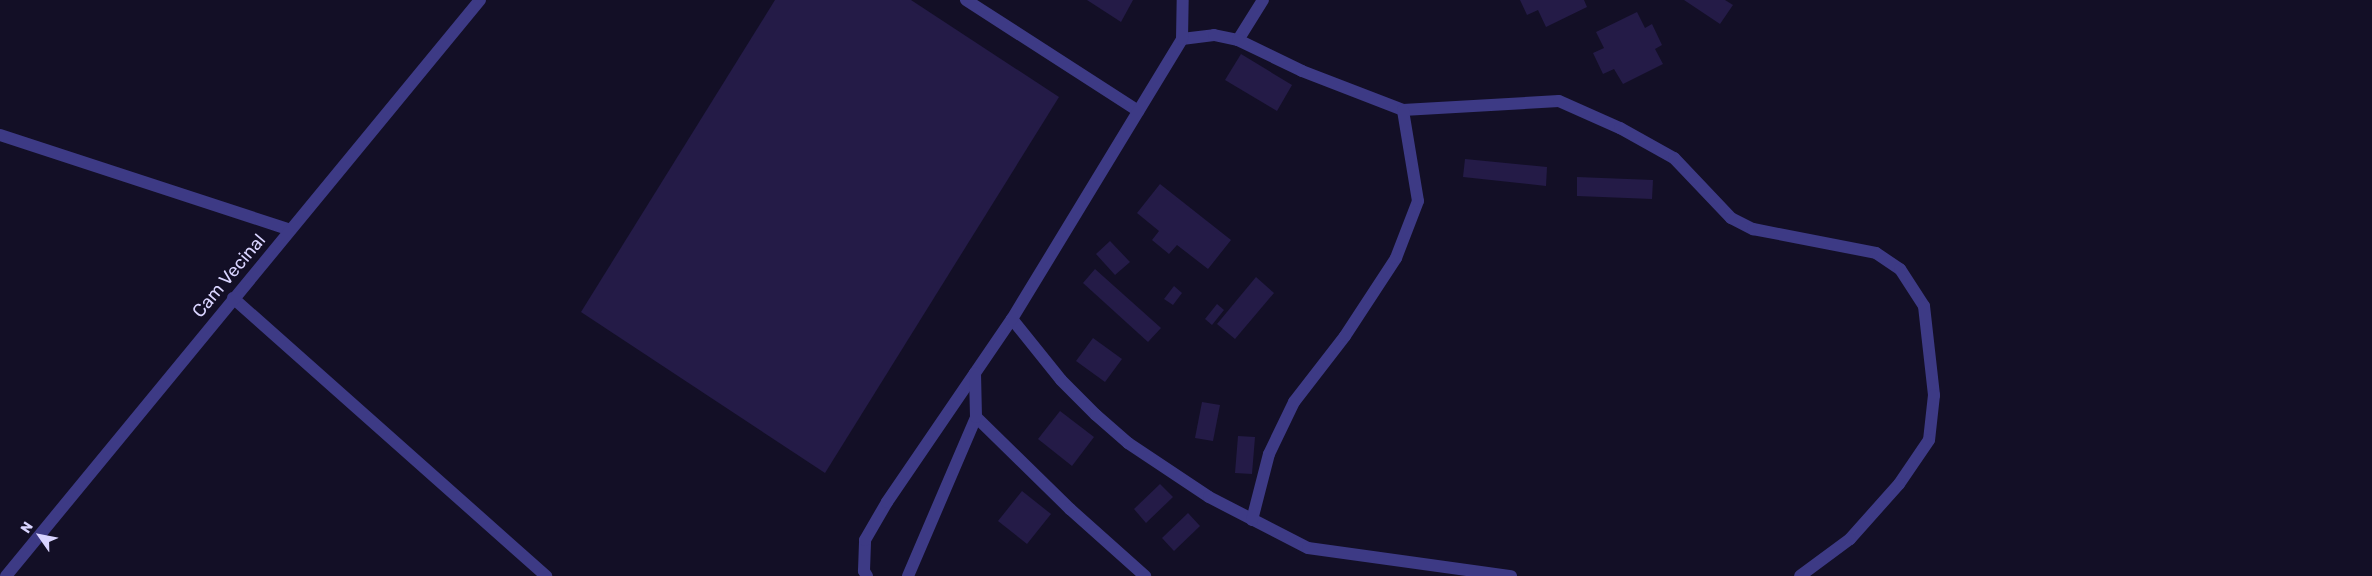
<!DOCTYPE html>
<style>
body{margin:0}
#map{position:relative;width:2372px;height:576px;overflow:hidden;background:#130f26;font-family:Rubik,sans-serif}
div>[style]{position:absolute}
.building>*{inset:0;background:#241b47}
.lane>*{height:12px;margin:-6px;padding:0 6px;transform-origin:6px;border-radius:6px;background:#3d3a85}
.street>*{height:12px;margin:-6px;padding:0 6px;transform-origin:6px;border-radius:6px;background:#3d3a85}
span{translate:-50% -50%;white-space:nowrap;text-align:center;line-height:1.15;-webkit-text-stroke:4px #130f26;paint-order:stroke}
.street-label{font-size:18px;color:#d9d4ff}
.north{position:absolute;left:15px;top:511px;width:50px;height:50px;-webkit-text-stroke:4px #130f26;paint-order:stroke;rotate:303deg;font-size:14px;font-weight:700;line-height:20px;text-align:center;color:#d9d4ff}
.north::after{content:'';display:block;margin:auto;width:18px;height:22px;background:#d9d4ff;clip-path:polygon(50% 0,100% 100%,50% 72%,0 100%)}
</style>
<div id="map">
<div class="building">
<div style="clip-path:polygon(775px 0,911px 0,1059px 97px,825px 473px,581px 312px)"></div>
<div style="clip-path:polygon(1087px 0,1133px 0,1121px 22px)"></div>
<div style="clip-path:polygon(1520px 0,1584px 0,1587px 7px,1546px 27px,1538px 10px,1527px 15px)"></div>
<div style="clip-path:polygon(1684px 0,1725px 0,1733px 5px,1720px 24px)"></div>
<div style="clip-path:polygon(1637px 12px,1645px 28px,1652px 24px,1662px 45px,1655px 49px,1663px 64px,1623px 84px,1614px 69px,1603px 74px,1593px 53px,1604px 48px,1596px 32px)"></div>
<div style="clip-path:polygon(1241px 54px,1292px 85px,1277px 111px,1225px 80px)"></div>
<div style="clip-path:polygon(1465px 159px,1547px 167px,1546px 186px,1463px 177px)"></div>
<div style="clip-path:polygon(1577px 177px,1653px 180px,1652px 199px,1577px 196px)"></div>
<div style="clip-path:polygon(1160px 184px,1231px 240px,1208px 269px,1177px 245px,1169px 254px,1152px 240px,1159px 231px,1137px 213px)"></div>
<div style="clip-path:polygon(1110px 241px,1130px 262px,1115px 275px,1096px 254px)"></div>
<div style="clip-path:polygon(1095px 269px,1161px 328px,1148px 342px,1083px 283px)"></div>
<div style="clip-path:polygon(1256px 277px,1274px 293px,1235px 339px,1217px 324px)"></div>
<div style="clip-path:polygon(1174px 286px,1182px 293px,1173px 305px,1164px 299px)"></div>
<div style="clip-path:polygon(1217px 304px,1224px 310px,1212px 325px,1205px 319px)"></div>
<div style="clip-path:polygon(1093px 338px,1122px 359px,1105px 382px,1076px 361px)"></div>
<div style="clip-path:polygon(1202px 402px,1220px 405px,1213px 441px,1195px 438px)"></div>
<div style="clip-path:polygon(1060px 411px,1094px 437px,1072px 466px,1038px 439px)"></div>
<div style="clip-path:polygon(1238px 436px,1255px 437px,1252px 474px,1235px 473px)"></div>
<div style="clip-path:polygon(1160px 484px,1173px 497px,1146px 523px,1134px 509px)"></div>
<div style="clip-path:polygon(1022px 491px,1051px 514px,1027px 544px,998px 521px)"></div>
<div style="clip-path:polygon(1188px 513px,1200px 526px,1174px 551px,1162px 538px)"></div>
</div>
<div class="lane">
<div style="left:966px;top:0;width:205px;rotate:32.8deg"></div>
<div style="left:1238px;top:40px;width:47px;rotate:-58deg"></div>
</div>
<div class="street">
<div style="left:1182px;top:39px;width:32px;rotate:-7deg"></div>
<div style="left:1214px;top:35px;width:25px;rotate:12deg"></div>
<div style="left:1238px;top:40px;width:71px;rotate:25.8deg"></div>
<div style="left:1302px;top:71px;width:108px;rotate:21.1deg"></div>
<div style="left:1403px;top:110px;width:156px;rotate:-3.3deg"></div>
<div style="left:1559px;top:101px;width:67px;rotate:23.9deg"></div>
<div style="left:1620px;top:128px;width:62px;rotate:29.1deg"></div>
<div style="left:1674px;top:158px;width:83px;rotate:46.5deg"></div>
<div style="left:1731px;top:218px;width:25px;rotate:27deg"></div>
<div style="left:1753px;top:229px;width:125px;rotate:11deg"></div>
<div style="left:1876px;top:253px;width:29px;rotate:34deg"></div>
<div style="left:1900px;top:269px;width:44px;rotate:57deg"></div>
<div style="left:1924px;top:306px;width:90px;rotate:83.6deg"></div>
<div style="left:1934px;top:395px;width:45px;rotate:96.3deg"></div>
<div style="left:1929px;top:440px;width:53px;rotate:124.3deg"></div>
<div style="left:1899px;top:484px;width:74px;rotate:131.7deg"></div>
<div style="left:1850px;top:539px;width:62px;rotate:143.5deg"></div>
<div style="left:0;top:135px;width:305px;rotate:18.1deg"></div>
<div style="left:233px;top:298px;width:419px;rotate:41.6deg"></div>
<div style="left:1012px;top:319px;width:78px;rotate:51.2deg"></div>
<div style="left:1061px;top:380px;width:49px;rotate:45deg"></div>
<div style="left:1096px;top:415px;width:43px;rotate:41.2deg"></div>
<div style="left:1128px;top:443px;width:97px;rotate:33.7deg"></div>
<div style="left:1209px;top:497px;width:111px;rotate:27.3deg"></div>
<div style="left:1308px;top:548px;width:205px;rotate:7.9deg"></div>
<div style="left:976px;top:417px;width:132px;rotate:44.4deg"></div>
<div style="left:1070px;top:509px;width:101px;rotate:41.8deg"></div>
<div style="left:1252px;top:520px;width:68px;rotate:-75.6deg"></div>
<div style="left:1269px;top:454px;width:58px;rotate:-64.3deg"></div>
<div style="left:1294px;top:402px;width:83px;rotate:-52.3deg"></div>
<div style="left:1345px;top:336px;width:93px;rotate:-56.8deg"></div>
<div style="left:1396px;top:258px;width:61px;rotate:-68.9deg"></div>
<div style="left:1418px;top:201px;width:92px;rotate:-99.4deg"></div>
<div style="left:6px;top:576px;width:746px;rotate:-50.55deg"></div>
<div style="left:867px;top:576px;width:6px;rotate:-121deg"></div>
<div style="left:864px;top:571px;width:31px;rotate:-88deg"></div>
<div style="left:865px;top:540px;width:44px;rotate:-59.9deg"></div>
<div style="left:887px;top:502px;width:222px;rotate:-55.7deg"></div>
<div style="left:1012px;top:319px;width:328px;rotate:-58.7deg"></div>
<div style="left:1182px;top:39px;width:39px;rotate:-89deg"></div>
<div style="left:908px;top:576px;width:173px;rotate:-66.8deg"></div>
<div style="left:976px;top:417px;width:44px;rotate:-91.3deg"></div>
</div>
<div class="street-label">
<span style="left:229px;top:276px;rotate:-50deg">Cam Vecinal</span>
</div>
<div class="north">N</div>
</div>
